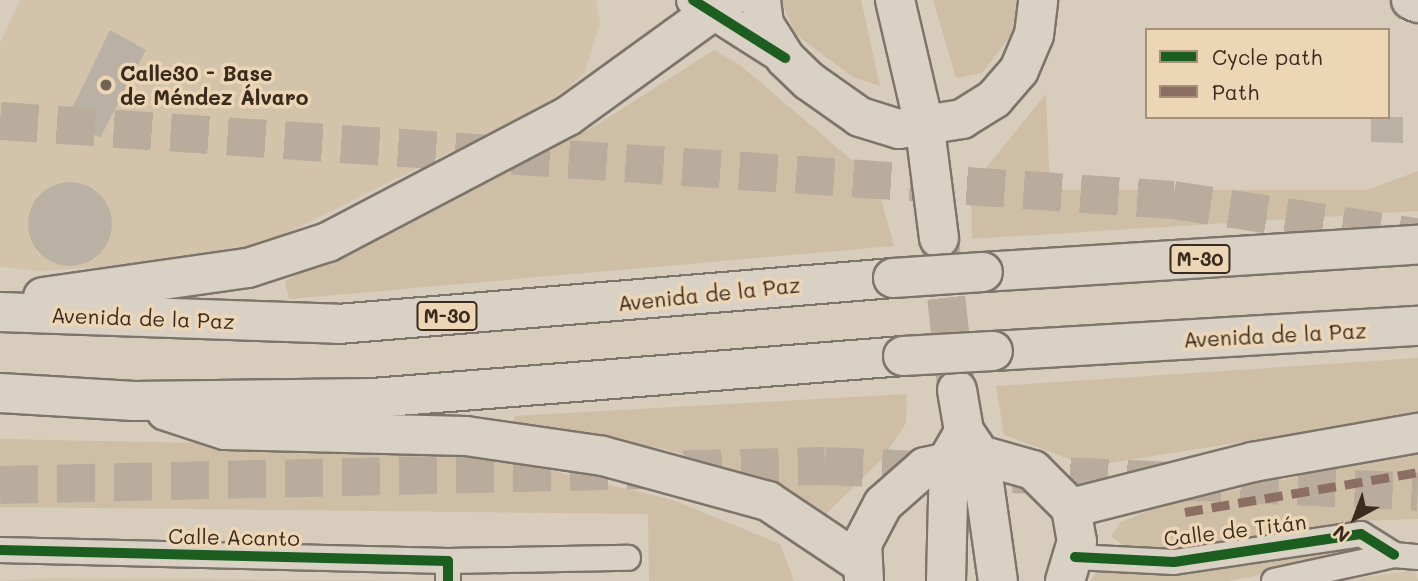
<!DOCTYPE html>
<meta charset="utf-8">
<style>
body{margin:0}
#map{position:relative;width:1418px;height:581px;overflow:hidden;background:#d8cdbc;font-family:Mali,sans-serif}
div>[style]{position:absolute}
.built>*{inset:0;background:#d3c3ab}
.green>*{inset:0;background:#cebea6}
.building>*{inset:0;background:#bab1a4}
.round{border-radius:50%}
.primary-tunnel>*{height:38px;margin-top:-19px;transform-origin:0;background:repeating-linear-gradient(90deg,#b9ac9c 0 38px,transparent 0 57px)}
.motorway-tunnel>*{height:38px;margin-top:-19px;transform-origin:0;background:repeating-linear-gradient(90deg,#b9ac9c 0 38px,transparent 0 57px)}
.roads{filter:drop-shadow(2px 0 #7d746a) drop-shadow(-2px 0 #7d746a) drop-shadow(0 2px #7d746a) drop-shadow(0 -2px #7d746a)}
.minor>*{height:24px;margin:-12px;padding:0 12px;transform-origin:12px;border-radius:12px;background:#dad1c5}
.tertiary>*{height:32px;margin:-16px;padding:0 16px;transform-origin:16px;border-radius:16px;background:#dad1c5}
.primary>*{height:38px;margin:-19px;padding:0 19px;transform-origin:19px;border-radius:19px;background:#dad1c5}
.motorway>*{height:38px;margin:-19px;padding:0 19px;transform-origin:19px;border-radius:19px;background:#dad1c5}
.bridges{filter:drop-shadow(2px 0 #7d746a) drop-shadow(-2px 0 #7d746a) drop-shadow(0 2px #7d746a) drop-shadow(0 -2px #7d746a)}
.motorway-bridge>*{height:38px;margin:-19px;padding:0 19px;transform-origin:19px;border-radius:19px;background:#dad1c5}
.quiet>*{height:9px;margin-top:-4.5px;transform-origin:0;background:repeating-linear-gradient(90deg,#8d6e63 0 18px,transparent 0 27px)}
.cycleway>*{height:10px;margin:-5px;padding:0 5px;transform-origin:5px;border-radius:5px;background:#1b5e20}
.dots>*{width:19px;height:19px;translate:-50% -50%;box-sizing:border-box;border:4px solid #ecd6b5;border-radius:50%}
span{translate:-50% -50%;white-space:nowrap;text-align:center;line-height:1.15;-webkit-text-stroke:7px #ecd6b5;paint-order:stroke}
.shield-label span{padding:2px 5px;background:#ecd6b5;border:2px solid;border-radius:5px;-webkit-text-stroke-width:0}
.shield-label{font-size:19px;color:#3b2a1e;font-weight:700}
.poi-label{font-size:21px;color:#3b2a1e;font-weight:700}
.left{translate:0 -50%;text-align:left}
.street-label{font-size:21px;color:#3b2a1e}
.legend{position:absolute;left:1145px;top:28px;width:245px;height:91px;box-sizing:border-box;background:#ecd6b5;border:2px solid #a59179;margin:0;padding:9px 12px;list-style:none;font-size:21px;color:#3b2a1e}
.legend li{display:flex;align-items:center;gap:14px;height:35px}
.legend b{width:35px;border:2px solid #a59179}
.north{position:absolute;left:1320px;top:483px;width:70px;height:70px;-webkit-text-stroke:5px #ecd6b5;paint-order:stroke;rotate:221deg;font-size:19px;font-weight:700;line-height:28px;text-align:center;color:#3b2a1e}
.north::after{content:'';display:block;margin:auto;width:24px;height:32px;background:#3b2a1e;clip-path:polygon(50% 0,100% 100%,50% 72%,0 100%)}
</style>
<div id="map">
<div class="built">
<div style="clip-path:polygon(20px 0,596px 0,600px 23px,585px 72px,557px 99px,267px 243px,160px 263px,41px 271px,0 267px,0 43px)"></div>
<div style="clip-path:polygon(1415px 570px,1418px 581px,1340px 581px)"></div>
<div style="clip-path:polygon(51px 578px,440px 581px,0 581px)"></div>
</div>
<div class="green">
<div style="clip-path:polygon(781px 0,861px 0,880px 86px,853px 77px,796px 35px)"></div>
<div style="clip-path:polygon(933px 0,1019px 0,1017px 28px,982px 73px,956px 78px)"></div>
<div style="clip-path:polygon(714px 50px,740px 65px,852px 160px,880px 195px,894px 246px,289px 299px,285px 281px,595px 126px)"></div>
<div style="clip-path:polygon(1046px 94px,1050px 190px,1367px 190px,1418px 171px,1418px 211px,972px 239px,971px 200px,981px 174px)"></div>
<div style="clip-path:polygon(1418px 358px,1418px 414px,1103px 464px,1078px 462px,1004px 435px,996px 386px)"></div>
<div style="clip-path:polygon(907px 394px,906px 423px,883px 458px,824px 516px,791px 490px,665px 449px,514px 429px,514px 416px)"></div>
<div style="clip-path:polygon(0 439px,457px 448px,673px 500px,780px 544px,794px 581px,649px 581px,648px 514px,0 507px)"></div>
<div style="clip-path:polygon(1418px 452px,1418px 519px,1358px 521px,1174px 549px,1126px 547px,1111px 536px,1121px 522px,1162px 505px)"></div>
<div style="clip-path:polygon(1350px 546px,1362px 554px,1229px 581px,1090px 581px,1099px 569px,1210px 570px)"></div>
</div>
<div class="building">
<div style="clip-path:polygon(110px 30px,146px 50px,100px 138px,67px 119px)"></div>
<div style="clip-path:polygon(1371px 117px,1403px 117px,1403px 143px,1371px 142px)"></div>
<div class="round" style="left:28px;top:182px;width:84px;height:84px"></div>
</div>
<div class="primary-tunnel">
<div style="left:940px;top:241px;width:146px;rotate:83.7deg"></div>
</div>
<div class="motorway-tunnel">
<div style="left:0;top:121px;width:1176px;rotate:3.85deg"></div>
<div style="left:1173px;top:200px;width:246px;rotate:8.7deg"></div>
<div style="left:1013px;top:474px;width:405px;rotate:2.5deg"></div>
<div style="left:0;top:485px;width:825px;rotate:-1.32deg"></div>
<div style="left:825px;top:466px;width:121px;rotate:2.4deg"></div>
</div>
<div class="roads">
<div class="minor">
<div style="left:0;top:550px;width:448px;rotate:1.4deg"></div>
<div style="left:448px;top:561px;width:20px;rotate:90deg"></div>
<div style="left:1075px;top:557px;width:99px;rotate:2.9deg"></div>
<div style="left:1174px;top:562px;width:189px;rotate:-8.5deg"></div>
<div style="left:1361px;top:534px;width:39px;rotate:32deg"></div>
<div style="left:448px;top:561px;width:180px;rotate:-1deg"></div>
<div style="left:1274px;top:581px;width:123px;rotate:-12.2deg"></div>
<div style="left:1394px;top:555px;width:24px;rotate:5deg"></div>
</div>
<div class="tertiary">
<div style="left:693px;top:0;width:108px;rotate:32.5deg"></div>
</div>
<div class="primary">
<div style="left:761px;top:0;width:24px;rotate:83deg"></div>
<div style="left:764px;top:24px;width:40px;rotate:58deg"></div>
<div style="left:785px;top:58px;width:33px;rotate:44deg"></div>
<div style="left:809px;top:81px;width:62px;rotate:35.2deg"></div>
<div style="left:860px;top:117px;width:41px;rotate:17.1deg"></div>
<div style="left:899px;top:129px;width:64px;rotate:-9deg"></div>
<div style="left:962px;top:119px;width:38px;rotate:-32deg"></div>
<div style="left:994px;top:99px;width:38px;rotate:-49deg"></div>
<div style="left:1019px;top:70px;width:38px;rotate:-67deg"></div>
<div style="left:1034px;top:35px;width:35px;rotate:-83deg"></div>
<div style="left:895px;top:0;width:132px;rotate:76.9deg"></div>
<div style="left:925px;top:129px;width:110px;rotate:82.7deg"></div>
<div style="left:957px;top:390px;width:42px;rotate:80.3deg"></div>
<div style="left:964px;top:431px;width:29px;rotate:56deg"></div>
<div style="left:980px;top:455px;width:127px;rotate:81.9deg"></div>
<div style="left:864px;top:581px;width:37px;rotate:-93deg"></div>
<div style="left:862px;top:544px;width:45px;rotate:-62.3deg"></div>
<div style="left:883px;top:504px;width:56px;rotate:-41.4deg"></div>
<div style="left:925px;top:467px;width:56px;rotate:-12.3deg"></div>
<div style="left:980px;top:455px;width:55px;rotate:15.8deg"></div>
<div style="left:1033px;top:470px;width:54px;rotate:45deg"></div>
<div style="left:1071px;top:508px;width:34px;rotate:80deg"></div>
<div style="left:1077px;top:541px;width:42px;rotate:106.7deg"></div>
<div style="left:946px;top:581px;width:123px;rotate:-88.6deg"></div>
<div style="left:949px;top:458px;width:22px;rotate:-60deg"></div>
</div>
<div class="motorway">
<div style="left:1411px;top:0;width:8px;rotate:23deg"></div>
<div style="left:983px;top:272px;width:436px;rotate:-3.6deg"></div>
<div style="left:43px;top:297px;width:207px;rotate:-8.1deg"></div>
<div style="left:248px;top:268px;width:84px;rotate:-18deg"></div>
<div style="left:328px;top:242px;width:271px;rotate:-27.7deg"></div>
<div style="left:568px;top:116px;width:198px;rotate:-35.9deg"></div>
<div style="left:0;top:312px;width:338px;rotate:2deg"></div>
<div style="left:338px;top:324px;width:557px;rotate:-4.74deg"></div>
<div style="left:993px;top:351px;width:426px;rotate:-3.4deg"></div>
<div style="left:0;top:393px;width:134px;rotate:3.4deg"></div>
<div style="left:134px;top:401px;width:239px;rotate:-0.7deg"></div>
<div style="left:373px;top:398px;width:532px;rotate:-4.53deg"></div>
<div style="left:166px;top:411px;width:62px;rotate:17.9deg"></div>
<div style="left:225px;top:430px;width:241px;rotate:1.4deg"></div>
<div style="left:466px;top:436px;width:138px;rotate:8.3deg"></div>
<div style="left:603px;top:456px;width:171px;rotate:15.3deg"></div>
<div style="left:768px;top:501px;width:110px;rotate:33.8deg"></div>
<div style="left:1071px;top:508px;width:188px;rotate:-14.2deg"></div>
<div style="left:1253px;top:462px;width:168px;rotate:-10deg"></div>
</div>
</div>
<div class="bridges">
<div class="motorway-bridge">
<div style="left:893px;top:278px;width:90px;rotate:-3.8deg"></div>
<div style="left:903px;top:356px;width:90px;rotate:-3.2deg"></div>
</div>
</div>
<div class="quiet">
<div style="left:1185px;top:512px;width:236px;rotate:-9.7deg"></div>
</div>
<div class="cycleway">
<div style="left:693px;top:0;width:109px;rotate:32.2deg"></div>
<div style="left:0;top:550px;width:448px;rotate:1.4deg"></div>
<div style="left:448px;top:561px;width:20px;rotate:90deg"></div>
<div style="left:1075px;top:557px;width:99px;rotate:2.9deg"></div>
<div style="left:1174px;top:562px;width:189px;rotate:-8.5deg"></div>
<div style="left:1361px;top:534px;width:39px;rotate:32deg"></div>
</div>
<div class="dots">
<div style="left:106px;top:85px;background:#726355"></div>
</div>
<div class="shield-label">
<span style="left:1200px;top:259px">M-30</span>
<span style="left:447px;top:316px">M-30</span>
</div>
<div class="poi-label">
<span class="left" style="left:120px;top:85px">Calle30 - Base<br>de Méndez Álvaro</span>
</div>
<div class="street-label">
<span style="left:709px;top:294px;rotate:-6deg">Avenida de la Paz</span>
<span style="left:143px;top:318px;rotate:2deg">Avenida de la Paz</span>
<span style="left:1275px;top:335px;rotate:-3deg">Avenida de la Paz</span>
<span style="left:1235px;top:530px;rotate:-7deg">Calle de Titán</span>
<span style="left:234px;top:537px;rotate:1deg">Calle Acanto</span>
</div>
<ul class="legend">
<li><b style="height:9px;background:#1b5e20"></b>Cycle path</li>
<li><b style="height:9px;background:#8d6e63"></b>Path</li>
</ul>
<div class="north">N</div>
</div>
